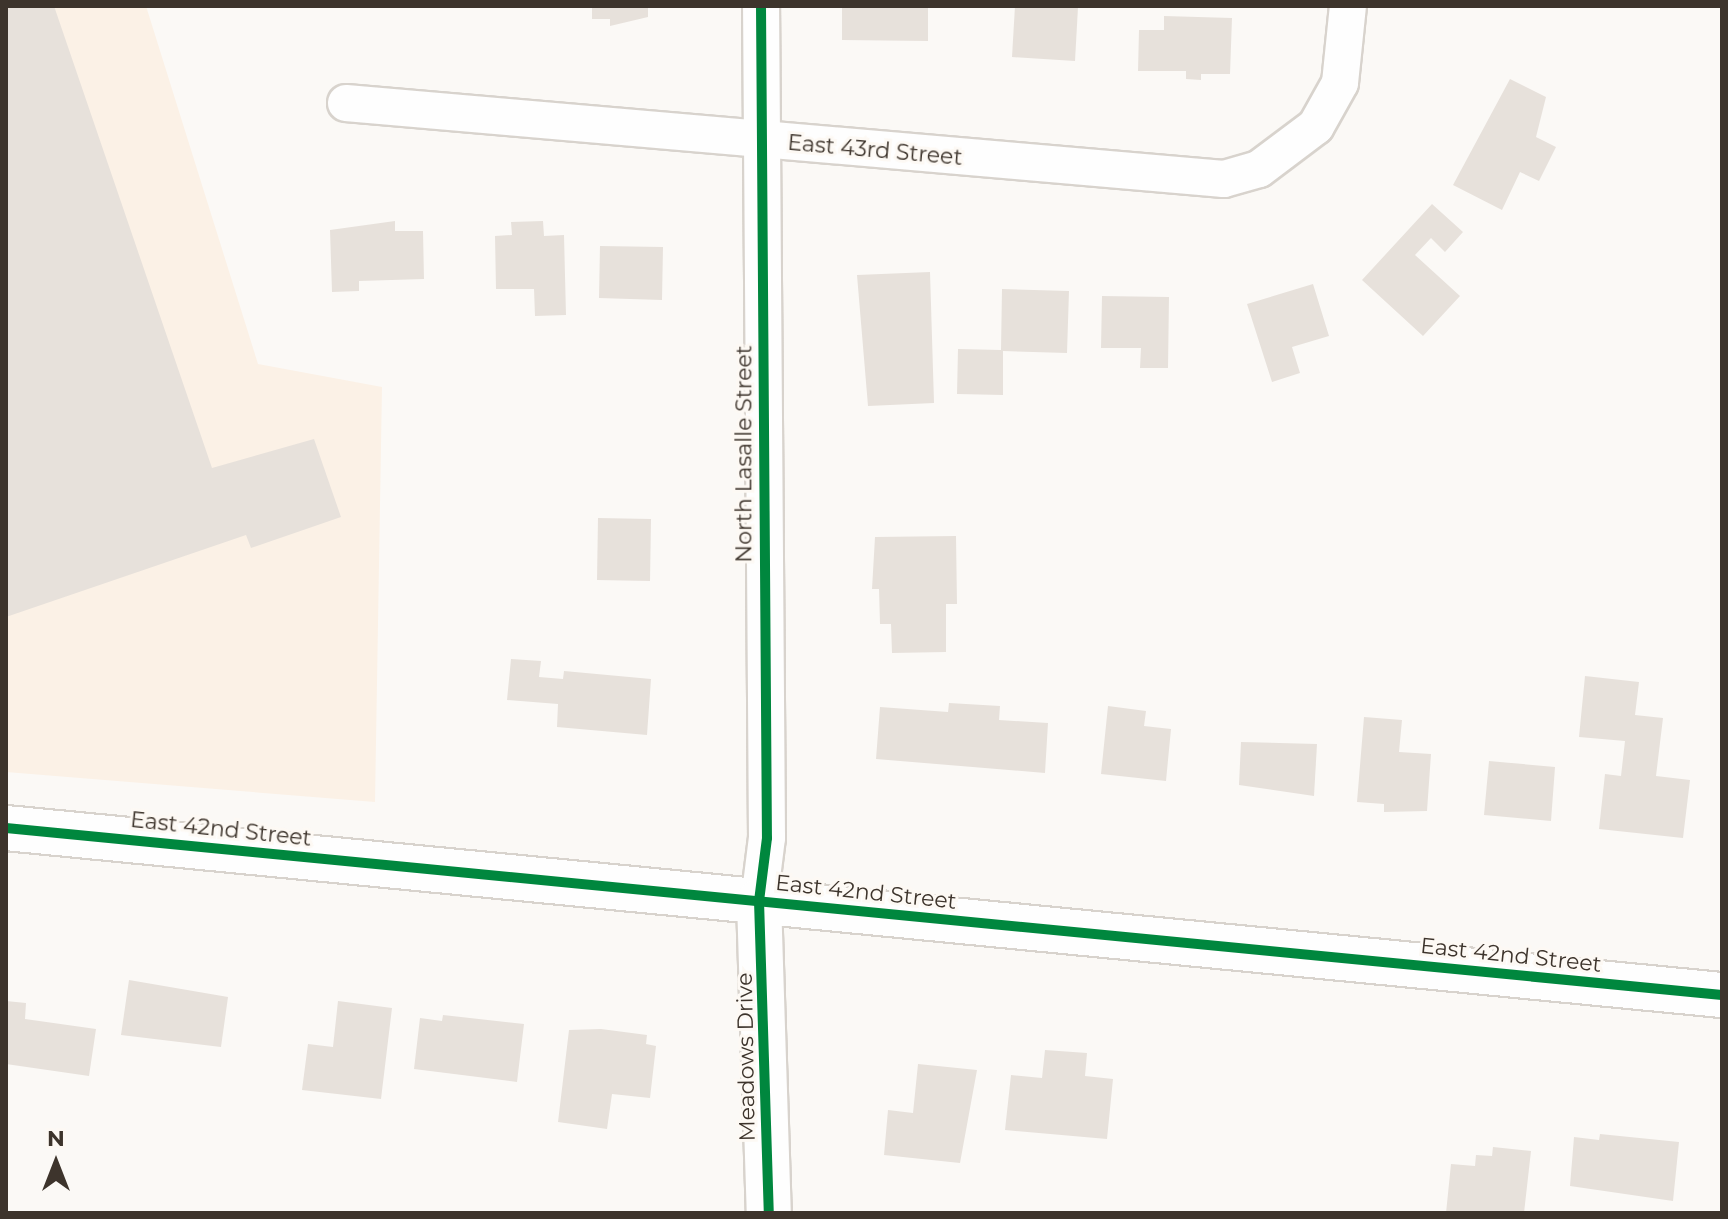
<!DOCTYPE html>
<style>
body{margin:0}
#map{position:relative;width:1728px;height:1219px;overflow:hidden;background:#fbf9f6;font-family:Montserrat,sans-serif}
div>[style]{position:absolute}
.built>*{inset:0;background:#fbf1e6}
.building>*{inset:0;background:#e7e1db}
.roads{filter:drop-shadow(2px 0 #d8d3cd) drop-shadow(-2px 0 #d8d3cd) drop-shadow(0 2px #d8d3cd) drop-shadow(0 -2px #d8d3cd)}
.minor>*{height:36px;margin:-18px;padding:0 18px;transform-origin:18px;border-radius:18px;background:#fefefe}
.tertiary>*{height:44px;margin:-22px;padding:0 22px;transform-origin:22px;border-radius:22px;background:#fefefe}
.cycleway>*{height:10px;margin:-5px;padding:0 5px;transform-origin:5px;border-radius:5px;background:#00873e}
span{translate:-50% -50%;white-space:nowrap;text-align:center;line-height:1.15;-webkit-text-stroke:6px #fdf9f4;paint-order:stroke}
.street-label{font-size:22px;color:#3d342c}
.frame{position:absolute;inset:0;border:8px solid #3d342c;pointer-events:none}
.north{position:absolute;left:16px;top:1123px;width:80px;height:80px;-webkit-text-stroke:6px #fdf9f4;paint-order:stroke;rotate:0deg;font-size:22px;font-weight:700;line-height:32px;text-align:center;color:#3d342c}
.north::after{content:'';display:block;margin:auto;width:28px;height:36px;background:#3d342c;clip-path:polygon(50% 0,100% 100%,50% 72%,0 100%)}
</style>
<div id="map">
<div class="built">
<div style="clip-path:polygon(6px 6px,146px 6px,258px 364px,382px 387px,375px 802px,6px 772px)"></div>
</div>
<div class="building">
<div style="clip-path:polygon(6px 6px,54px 6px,212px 468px,314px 439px,341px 517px,251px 548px,246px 535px,6px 617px)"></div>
<div style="clip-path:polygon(592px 6px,648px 6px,648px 17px,610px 26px,610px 19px,592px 19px)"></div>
<div style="clip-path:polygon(842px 6px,928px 6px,928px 41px,842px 40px)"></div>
<div style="clip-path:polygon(1015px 6px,1078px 7px,1075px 61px,1012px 57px)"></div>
<div style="clip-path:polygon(1164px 16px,1232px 18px,1230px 74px,1201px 74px,1201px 80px,1186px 79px,1186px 71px,1138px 71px,1139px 30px,1164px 30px)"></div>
<div style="clip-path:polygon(1510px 79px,1546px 97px,1536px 137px,1556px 147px,1539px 181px,1520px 172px,1502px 210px,1453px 185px)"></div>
<div style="clip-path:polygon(1432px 204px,1463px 232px,1445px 252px,1431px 238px,1415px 255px,1460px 296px,1423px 336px,1362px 280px)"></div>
<div style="clip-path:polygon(395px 221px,395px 231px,423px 231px,424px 279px,359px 281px,359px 291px,332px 292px,330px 230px)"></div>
<div style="clip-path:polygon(543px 221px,544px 236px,564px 235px,566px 315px,535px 316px,534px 289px,496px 289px,495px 236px,512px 235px,511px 222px)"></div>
<div style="clip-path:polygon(600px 246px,663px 247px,662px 300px,599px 298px)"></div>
<div style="clip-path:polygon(930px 272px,934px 403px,868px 406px,857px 275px)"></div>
<div style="clip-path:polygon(1313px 284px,1329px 336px,1292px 347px,1300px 373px,1272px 382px,1247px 304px)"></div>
<div style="clip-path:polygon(1002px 289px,1069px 291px,1067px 353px,1003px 351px,1003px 395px,957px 394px,958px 349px,1001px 350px)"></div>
<div style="clip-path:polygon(1102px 296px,1169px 297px,1168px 368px,1140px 368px,1141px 348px,1101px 348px)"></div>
<div style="clip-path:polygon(598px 518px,651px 519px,650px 581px,597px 580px)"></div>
<div style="clip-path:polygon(956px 536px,957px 604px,946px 604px,946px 652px,892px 653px,891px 624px,880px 624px,879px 589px,872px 589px,875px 537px)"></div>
<div style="clip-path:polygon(511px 659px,541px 661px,539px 677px,563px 679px,564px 671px,651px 679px,647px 735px,557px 727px,558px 704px,507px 700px)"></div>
<div style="clip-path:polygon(1585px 676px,1639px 682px,1635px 715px,1663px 718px,1656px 776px,1690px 780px,1683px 838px,1599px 829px,1605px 774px,1621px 776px,1625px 741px,1579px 737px)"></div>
<div style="clip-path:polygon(949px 703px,1000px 706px,999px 720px,1048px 723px,1045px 773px,876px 759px,880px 707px,948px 712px)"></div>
<div style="clip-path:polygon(1108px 706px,1146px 711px,1144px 726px,1171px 729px,1166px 781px,1101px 774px)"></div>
<div style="clip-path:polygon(1364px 717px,1402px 720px,1399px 752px,1431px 754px,1427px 811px,1384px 812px,1384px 804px,1357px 802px)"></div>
<div style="clip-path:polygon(1241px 742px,1317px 744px,1314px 796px,1239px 785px)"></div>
<div style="clip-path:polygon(1489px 761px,1555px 767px,1551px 821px,1484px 815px)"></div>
<div style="clip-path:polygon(129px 980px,228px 997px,221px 1047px,121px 1035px)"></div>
<div style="clip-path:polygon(6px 1001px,26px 1003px,25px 1019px,96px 1029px,89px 1076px,6px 1064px)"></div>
<div style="clip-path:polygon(338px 1001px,392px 1008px,381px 1099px,302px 1090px,308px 1044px,333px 1047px)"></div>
<div style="clip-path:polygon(443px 1015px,524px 1024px,517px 1082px,414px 1069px,420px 1018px,442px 1021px)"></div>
<div style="clip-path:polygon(601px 1029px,647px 1035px,646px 1044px,656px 1046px,650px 1098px,612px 1094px,607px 1129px,558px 1122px,569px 1030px)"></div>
<div style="clip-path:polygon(1045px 1050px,1087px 1053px,1085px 1076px,1113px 1079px,1107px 1139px,1005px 1130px,1011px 1075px,1042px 1078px)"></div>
<div style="clip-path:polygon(918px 1064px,977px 1070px,960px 1163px,884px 1155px,888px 1110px,913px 1113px)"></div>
<div style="clip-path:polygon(1600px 1134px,1679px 1142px,1673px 1201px,1570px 1186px,1574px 1137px,1599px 1140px)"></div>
<div style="clip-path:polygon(1493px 1147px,1531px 1151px,1524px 1213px,1446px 1213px,1451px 1164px,1475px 1166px,1476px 1155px,1492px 1156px)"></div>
</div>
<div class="roads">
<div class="minor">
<div style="left:346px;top:103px;width:881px;rotate:4.95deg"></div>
<div style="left:1224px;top:179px;width:36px;rotate:-16deg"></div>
<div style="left:1259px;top:169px;width:71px;rotate:-37deg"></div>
<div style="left:1316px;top:126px;width:49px;rotate:-60.8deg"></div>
<div style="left:1340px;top:83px;width:77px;rotate:-84.1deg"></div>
<div style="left:759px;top:901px;width:64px;rotate:-82.8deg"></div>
<div style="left:767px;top:838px;width:832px;rotate:-90.41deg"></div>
</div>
<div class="tertiary">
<div style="left:6px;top:828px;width:1724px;rotate:5.56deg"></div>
<div style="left:759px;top:901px;width:312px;rotate:88.2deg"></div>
</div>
</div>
<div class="cycleway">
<div style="left:761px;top:6px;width:832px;rotate:89.59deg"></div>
<div style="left:767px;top:838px;width:64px;rotate:97.2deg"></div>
<div style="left:759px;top:901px;width:312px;rotate:88.2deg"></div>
<div style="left:6px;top:828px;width:1724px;rotate:5.56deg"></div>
</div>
<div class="street-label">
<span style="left:875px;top:150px;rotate:5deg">East 43rd Street</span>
<span style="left:744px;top:454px;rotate:-90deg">North Lasalle Street</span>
<span style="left:221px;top:829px;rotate:6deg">East 42nd Street</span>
<span style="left:866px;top:892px;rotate:6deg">East 42nd Street</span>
<span style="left:1511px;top:955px;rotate:6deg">East 42nd Street</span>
<span style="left:746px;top:1057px;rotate:-91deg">Meadows Drive</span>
</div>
<div class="frame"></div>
<div class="north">N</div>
</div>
